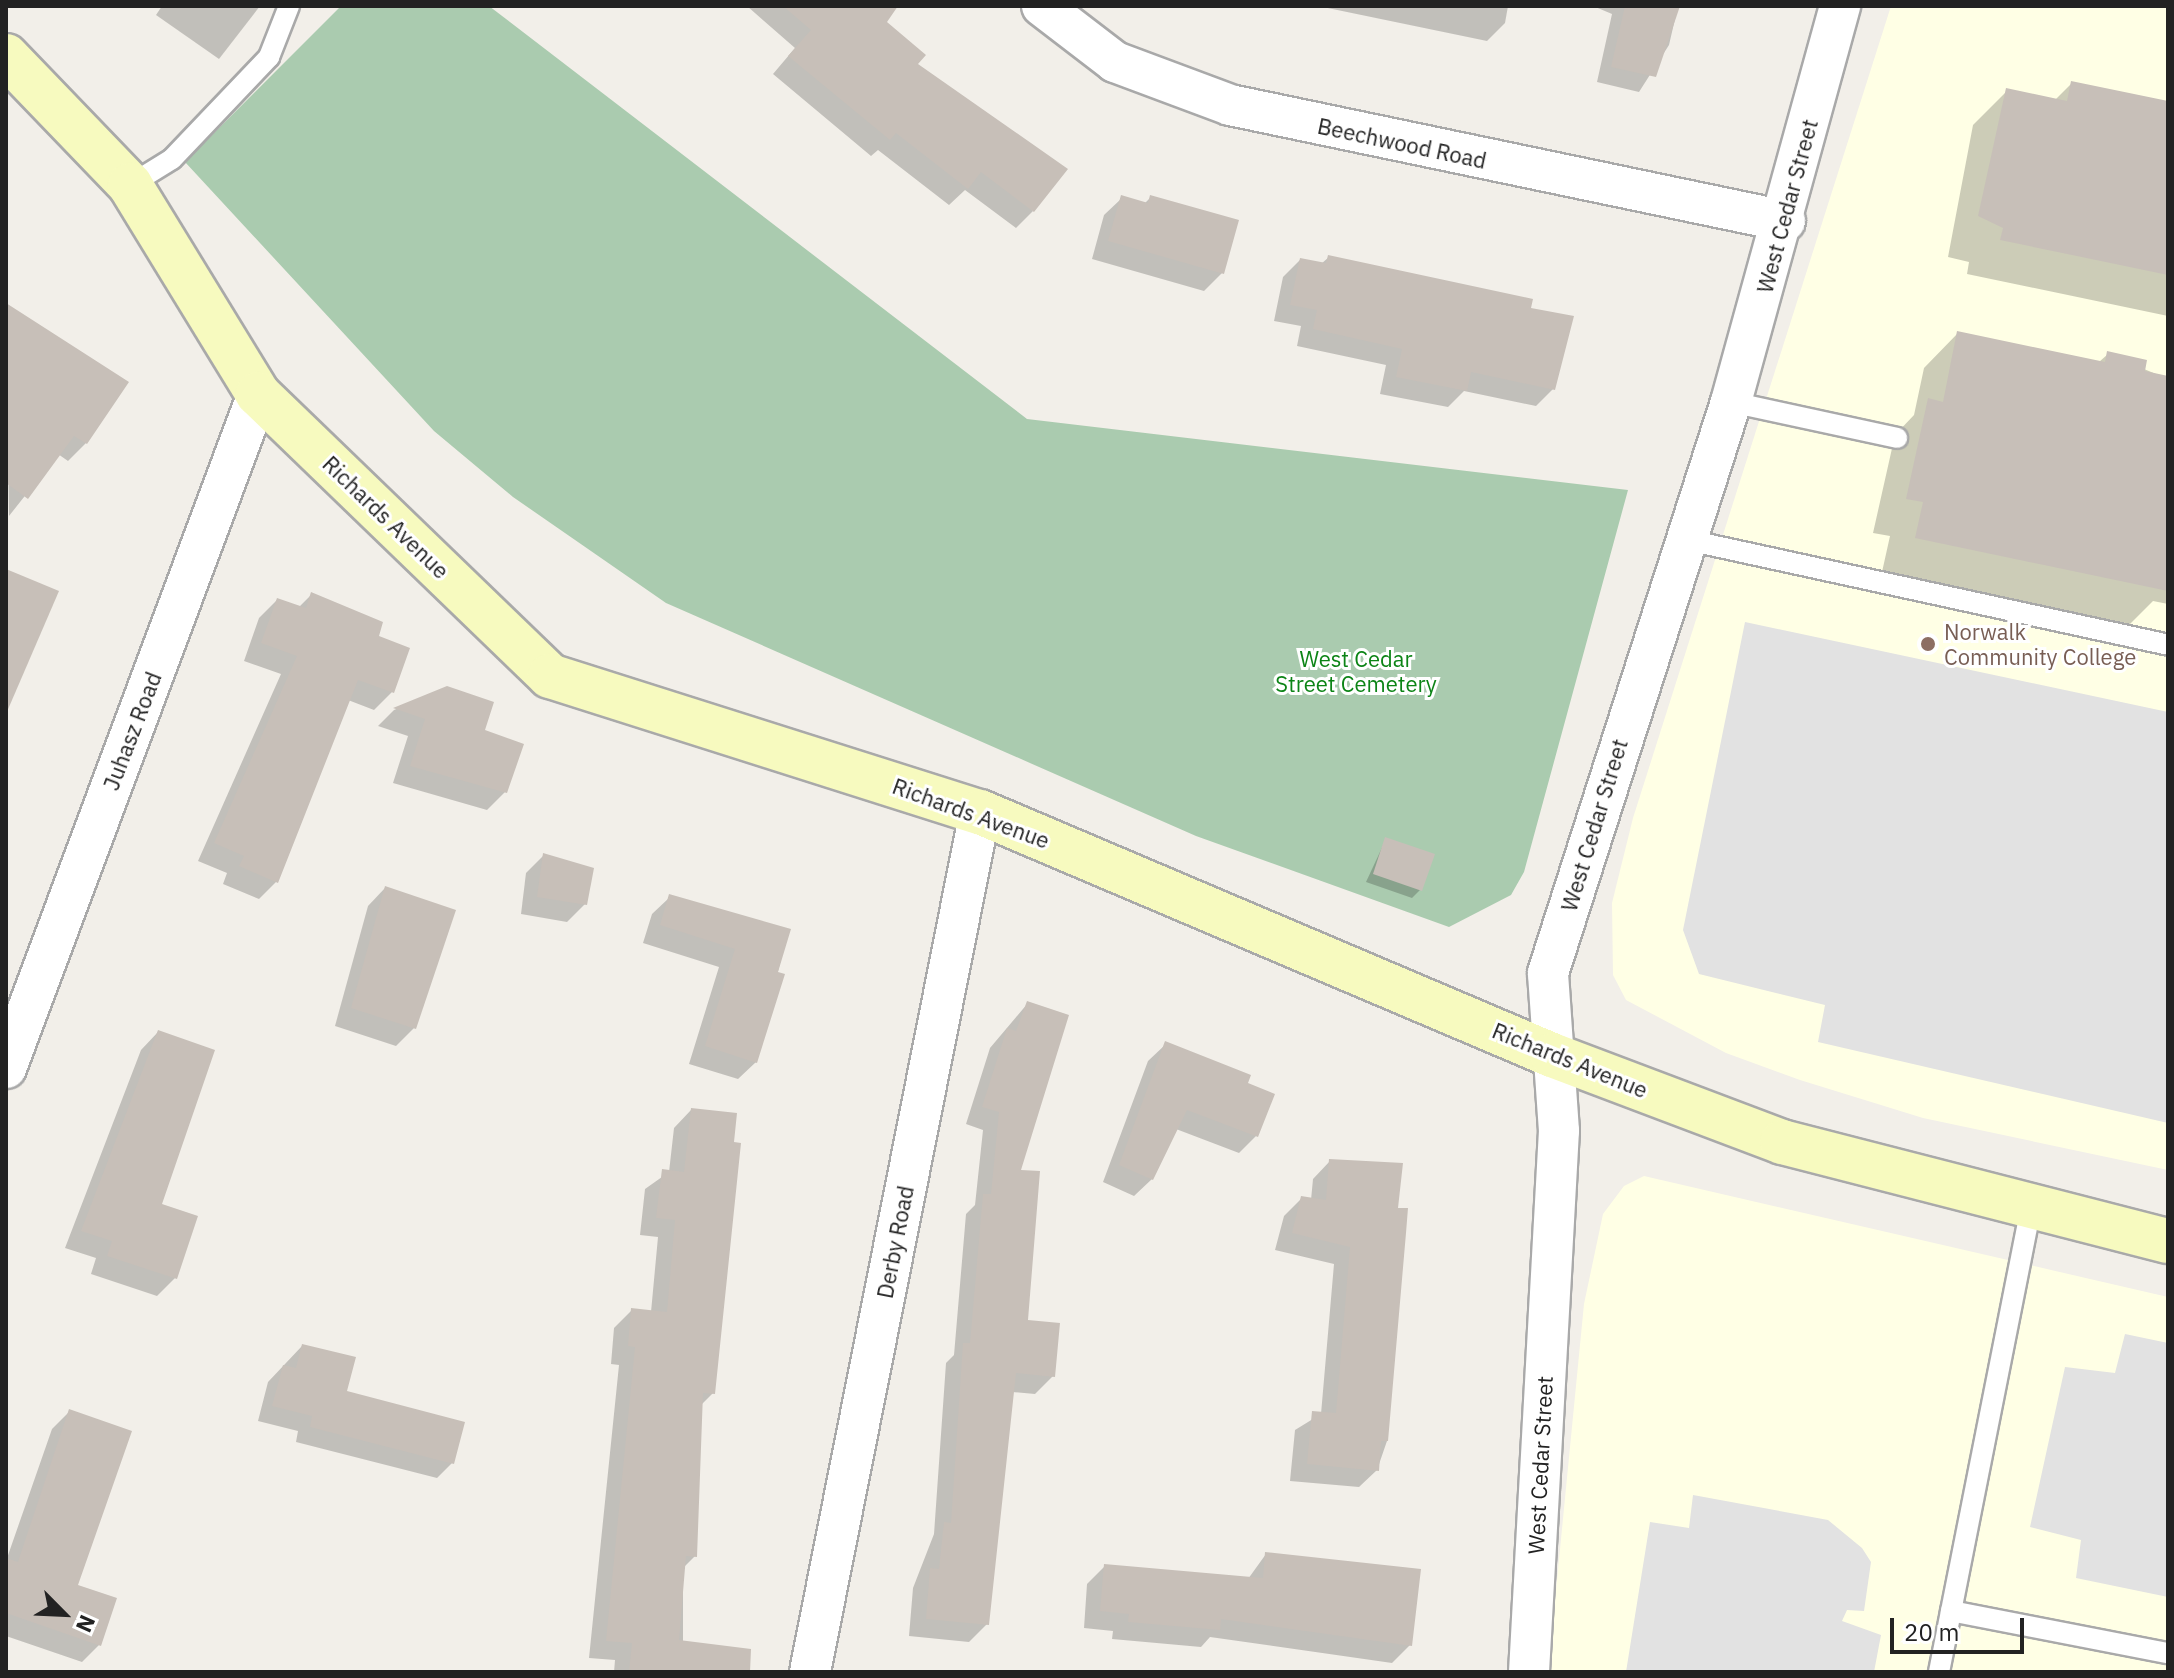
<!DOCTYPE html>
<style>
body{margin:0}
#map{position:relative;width:2174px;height:1678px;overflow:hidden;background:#f2efe9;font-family:"IBM Plex Sans",sans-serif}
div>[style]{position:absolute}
.education>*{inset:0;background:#ffffe5}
.cemetery>*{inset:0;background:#aacbaf}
.parking>*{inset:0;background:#e2e2e2}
.shadow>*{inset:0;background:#0003}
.building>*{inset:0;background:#c7bfb8}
.roads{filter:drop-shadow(2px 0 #a9a9a9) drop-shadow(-2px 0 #a9a9a9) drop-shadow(0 2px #a9a9a9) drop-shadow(0 -2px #a9a9a9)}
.lane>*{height:20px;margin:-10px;padding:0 10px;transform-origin:10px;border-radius:10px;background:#fff}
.street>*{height:40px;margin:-20px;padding:0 20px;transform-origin:20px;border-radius:20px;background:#fff}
.secondary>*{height:44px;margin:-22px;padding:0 22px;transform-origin:22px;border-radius:22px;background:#f7fabf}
.dots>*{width:22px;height:22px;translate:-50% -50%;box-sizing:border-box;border:4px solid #fff;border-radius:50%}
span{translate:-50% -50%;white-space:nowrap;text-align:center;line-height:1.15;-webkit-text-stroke:6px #fff;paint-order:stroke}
.street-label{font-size:22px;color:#222}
.education-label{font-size:22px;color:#785e54}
.left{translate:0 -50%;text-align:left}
.park-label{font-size:22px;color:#0c8416}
.frame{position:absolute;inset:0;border:8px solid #222;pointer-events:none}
.north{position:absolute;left:24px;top:1574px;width:80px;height:80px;-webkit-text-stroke:6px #fff;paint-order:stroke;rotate:114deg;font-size:22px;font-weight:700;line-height:32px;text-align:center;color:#222}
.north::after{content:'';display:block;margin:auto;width:28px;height:36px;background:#222;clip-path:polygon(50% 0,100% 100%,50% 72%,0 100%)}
.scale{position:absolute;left:1890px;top:1618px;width:134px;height:36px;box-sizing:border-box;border:4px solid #222;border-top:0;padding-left:10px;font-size:24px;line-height:28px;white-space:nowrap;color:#222;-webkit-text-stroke:6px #fff;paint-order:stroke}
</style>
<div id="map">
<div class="education">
<div style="clip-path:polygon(1891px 6px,2168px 6px,2168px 1170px,1923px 1118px,1800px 1080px,1726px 1053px,1626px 1000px,1613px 975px,1612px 903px,1633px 818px)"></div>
<div style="clip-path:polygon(1644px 1176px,2168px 1297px,2168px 1672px,1548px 1672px,1584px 1304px,1603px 1214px,1624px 1186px)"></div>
</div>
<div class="cemetery">
<div style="clip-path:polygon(341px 6px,489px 6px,1027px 419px,1628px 490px,1524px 872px,1511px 895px,1449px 927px,1196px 836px,666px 603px,513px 497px,434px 431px,185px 162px)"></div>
</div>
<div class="parking">
<div style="clip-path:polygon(1745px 622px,2168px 712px,2168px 1123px,1818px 1042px,1825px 1005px,1699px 974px,1683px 930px)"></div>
<div style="clip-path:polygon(2125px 1334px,2168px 1343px,2168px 1597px,2076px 1578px,2081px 1540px,2030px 1527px,2065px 1367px,2115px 1373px)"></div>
<div style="clip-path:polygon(1693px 1495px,1828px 1520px,1862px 1548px,1871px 1562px,1864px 1611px,1847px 1610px,1842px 1621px,1881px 1635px,1874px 1672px,1626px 1672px,1650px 1522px,1689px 1528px)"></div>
</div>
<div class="shadow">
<div style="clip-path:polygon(162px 6px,260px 6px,219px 59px,156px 15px)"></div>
<div style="clip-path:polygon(747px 6px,858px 6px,1033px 211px,1016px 228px,965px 190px,949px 205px,878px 150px,871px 156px,773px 74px,795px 48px)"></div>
<div style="clip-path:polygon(1318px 6px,1508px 6px,1505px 23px,1487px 41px)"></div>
<div style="clip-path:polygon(1593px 6px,1678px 6px,1669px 45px,1639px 92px,1597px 82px,1612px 14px)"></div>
<div style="clip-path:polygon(2072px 83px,2168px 103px,2168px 316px,1967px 274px,1969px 262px,1948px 257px,1973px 125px,2007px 91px,2055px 100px)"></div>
<div style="clip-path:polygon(1151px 197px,1222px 273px,1204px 291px,1092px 259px,1104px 215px,1122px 198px,1144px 204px)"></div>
<div style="clip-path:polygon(1329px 257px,1528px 310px,1553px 389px,1536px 406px,1464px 391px,1448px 407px,1380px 394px,1386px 365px,1297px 346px,1301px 326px,1274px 321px,1283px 277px,1300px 260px,1321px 264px)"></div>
<div style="clip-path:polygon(6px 307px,126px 383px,86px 443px,68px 461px,58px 454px,9px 516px)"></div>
<div style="clip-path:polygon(1958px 333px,2099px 362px,2108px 354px,2168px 379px,2168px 604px,2153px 601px,2130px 624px,1882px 572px,1890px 536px,1873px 533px,1895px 435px,1914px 415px,1924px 368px)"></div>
<div style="clip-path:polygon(311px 595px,376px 637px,392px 692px,374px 710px,348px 700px,276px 882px,259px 899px,223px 884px,227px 873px,198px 861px,281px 674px,244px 661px,259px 618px,277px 600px,298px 608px)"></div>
<div style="clip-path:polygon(447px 688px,483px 731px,505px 792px,487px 810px,393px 783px,408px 736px,378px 726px,394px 710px)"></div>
<div style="clip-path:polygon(1386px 839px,1420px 890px,1412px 898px,1366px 882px)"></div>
<div style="clip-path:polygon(544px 855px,585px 904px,567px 922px,521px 914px,526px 873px)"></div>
<div style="clip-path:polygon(385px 888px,414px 1028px,396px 1046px,335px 1026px,368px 906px)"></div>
<div style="clip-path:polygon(670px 897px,788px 930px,756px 1062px,738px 1079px,689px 1064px,719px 967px,643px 943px,652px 914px)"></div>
<div style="clip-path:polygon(1028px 1003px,1018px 1172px,1026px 1321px,1053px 1376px,1035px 1394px,1012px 1392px,987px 1624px,969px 1642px,909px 1636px,913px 1588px,934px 1534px,946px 1363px,954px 1355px,966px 1214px,975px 1205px,983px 1130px,966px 1124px,990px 1048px)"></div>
<div style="clip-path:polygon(158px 1032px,160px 1206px,175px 1278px,157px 1296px,91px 1274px,96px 1258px,65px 1248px,141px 1050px)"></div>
<div style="clip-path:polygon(1166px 1044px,1245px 1084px,1256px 1136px,1239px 1153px,1176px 1129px,1152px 1179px,1134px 1196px,1103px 1182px,1148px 1061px)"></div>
<div style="clip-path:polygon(691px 1110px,713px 1393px,701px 1405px,695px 1556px,683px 1568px,683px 1672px,614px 1672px,615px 1660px,589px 1658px,619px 1365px,611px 1364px,614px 1328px,632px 1310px,651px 1312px,658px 1237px,640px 1235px,645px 1189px,669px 1172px,674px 1128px)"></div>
<div style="clip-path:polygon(1330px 1161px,1396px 1210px,1387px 1441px,1377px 1470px,1359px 1487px,1290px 1481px,1295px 1430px,1321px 1414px,1334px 1264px,1275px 1250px,1284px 1216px,1302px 1198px,1311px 1200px,1313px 1179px)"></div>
<div style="clip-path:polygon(302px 1346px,345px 1392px,452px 1463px,437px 1478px,296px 1442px,298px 1431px,258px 1421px,268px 1382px)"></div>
<div style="clip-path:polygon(70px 1411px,76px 1586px,99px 1645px,82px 1662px,6px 1636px,6px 1561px,52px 1429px)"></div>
<div style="clip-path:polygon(1266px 1554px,1410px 1645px,1392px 1663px,1210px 1637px,1201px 1647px,1112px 1639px,1113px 1631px,1084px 1628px,1087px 1584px,1105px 1566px,1248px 1579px)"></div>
</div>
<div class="building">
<div style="clip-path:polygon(783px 6px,898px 6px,887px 22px,926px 55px,918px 64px,1068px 169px,1034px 212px,981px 172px,968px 189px,896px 133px,890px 140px,788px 56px,811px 30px)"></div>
<div style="clip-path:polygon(1625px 6px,1680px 6px,1656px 77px,1611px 67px)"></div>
<div style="clip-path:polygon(2071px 81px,2168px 101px,2168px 275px,2000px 240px,2003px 228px,1978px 216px,2006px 88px,2067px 101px)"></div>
<div style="clip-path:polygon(1121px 195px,1148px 203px,1150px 195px,1239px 220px,1224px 274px,1108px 241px)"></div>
<div style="clip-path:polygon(1328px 255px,1533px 299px,1531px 308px,1574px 316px,1555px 390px,1471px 372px,1467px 391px,1396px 377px,1402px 349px,1313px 329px,1317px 310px,1290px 305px,1300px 258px,1326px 263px)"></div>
<div style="clip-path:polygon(6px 303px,129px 382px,87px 444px,74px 436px,28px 499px,6px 483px)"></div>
<div style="clip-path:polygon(1957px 331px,2105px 362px,2107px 351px,2147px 360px,2145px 371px,2168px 376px,2168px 591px,1915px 538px,1923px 502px,1906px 499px,1928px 398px,1943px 402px)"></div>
<div style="clip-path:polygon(6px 569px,59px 591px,6px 714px)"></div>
<div style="clip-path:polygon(311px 592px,383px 622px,379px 636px,410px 648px,394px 693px,358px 680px,278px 883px,239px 866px,244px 856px,214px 843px,297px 656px,261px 643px,277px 598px,306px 608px)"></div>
<div style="clip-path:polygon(447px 686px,494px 702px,485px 730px,524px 744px,507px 793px,410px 766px,425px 719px,393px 708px)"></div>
<div style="clip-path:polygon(1385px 837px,1435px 854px,1422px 891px,1373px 874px)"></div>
<div style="clip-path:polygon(543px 853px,594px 868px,587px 905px,537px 897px)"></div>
<div style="clip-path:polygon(385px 886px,456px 910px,416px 1029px,351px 1008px)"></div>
<div style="clip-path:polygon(669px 894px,791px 929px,778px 972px,785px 974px,757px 1063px,705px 1046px,735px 949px,660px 925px)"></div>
<div style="clip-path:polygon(1027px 1001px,1069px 1015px,1021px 1170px,1040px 1171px,1028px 1320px,1060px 1323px,1055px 1377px,1016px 1373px,989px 1625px,926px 1619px,930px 1568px,939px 1569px,944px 1522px,951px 1523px,963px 1343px,970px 1343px,983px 1194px,991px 1194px,999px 1112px,982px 1107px,1007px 1028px,1016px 1031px)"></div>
<div style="clip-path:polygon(158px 1030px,215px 1050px,162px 1204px,198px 1216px,177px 1279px,107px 1256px,112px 1241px,81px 1231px)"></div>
<div style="clip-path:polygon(1165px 1041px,1251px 1075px,1248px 1083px,1275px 1094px,1258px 1137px,1187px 1110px,1153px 1180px,1119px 1165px)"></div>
<div style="clip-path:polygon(691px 1108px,737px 1113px,734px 1142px,741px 1143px,715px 1394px,703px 1393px,697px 1557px,686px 1556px,679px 1640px,751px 1649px,750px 1672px,629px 1672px,632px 1643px,606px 1641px,635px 1347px,628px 1346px,631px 1308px,667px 1312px,675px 1220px,656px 1218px,662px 1169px,684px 1172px)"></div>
<div style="clip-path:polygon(1329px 1159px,1403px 1163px,1398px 1208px,1408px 1208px,1406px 1233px,1388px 1441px,1381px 1441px,1379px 1471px,1307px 1464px,1312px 1411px,1336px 1413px,1350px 1247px,1292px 1233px,1301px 1196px,1326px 1200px)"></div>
<div style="clip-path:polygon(302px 1344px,356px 1357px,347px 1391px,465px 1422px,454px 1464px,310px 1427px,312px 1416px,272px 1406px,283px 1365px,296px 1368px)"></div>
<div style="clip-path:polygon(69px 1409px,132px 1431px,78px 1585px,117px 1598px,101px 1646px,6px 1613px,6px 1558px,18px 1562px)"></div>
<div style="clip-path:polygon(1265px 1552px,1421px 1569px,1412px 1646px,1221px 1619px,1220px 1630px,1128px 1622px,1129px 1614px,1100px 1611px,1104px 1564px,1263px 1578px)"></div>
</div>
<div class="roads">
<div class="lane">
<div style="left:130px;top:185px;width:49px;rotate:-31.8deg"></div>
<div style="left:172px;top:159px;width:141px;rotate:-46.4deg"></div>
<div style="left:269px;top:57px;width:55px;rotate:-68.6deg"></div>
<div style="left:1731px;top:402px;width:170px;rotate:12.2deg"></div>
<div style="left:1683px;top:539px;width:496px;rotate:12.3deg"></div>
<div style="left:1951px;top:1611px;width:221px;rotate:11deg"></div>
<div style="left:1939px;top:1672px;width:470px;rotate:-78.8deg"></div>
</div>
<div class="street">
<div style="left:1042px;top:6px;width:92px;rotate:37.5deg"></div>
<div style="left:1115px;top:62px;width:123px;rotate:20.5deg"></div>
<div style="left:1230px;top:105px;width:567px;rotate:11.81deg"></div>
<div style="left:6px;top:1068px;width:720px;rotate:-69.5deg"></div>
<div style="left:810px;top:1672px;width:877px;rotate:-78.82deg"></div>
<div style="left:1529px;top:1672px;width:542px;rotate:-86.83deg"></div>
<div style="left:1559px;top:1131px;width:158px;rotate:-94deg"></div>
<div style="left:1548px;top:973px;width:600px;rotate:-72.23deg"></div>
<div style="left:1731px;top:402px;width:411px;rotate:-74.6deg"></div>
</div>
<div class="secondary">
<div style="left:6px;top:56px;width:179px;rotate:46.1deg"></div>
<div style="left:130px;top:185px;width:245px;rotate:58.5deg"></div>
<div style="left:258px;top:394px;width:406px;rotate:44deg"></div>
<div style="left:550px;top:676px;width:451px;rotate:17.6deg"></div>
<div style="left:980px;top:812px;width:621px;rotate:23.02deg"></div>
<div style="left:1552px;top:1055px;width:246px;rotate:20.7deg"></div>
<div style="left:1782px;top:1142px;width:398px;rotate:14.4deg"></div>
</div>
</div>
<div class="dots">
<div style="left:1928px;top:644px;background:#8d6e63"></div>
</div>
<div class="street-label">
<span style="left:1402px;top:143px;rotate:12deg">Beechwood Road</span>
<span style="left:1787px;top:206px;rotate:-75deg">West Cedar Street</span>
<span style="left:386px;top:517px;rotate:44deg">Richards Avenue</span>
<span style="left:132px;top:731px;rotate:-69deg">Juhasz Road</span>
<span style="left:971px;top:813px;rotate:20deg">Richards Avenue</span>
<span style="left:1594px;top:825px;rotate:-73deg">West Cedar Street</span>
<span style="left:1570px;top:1060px;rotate:22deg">Richards Avenue</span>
<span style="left:895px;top:1242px;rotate:-79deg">Derby Road</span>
<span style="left:1540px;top:1465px;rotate:-87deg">West Cedar Street</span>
</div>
<div class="education-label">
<span class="left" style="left:1944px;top:644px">Norwalk<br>Community College</span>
</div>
<div class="park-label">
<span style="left:1356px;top:671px">West Cedar<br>Street Cemetery</span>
</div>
<div class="frame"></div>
<div class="north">N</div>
<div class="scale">20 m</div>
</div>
